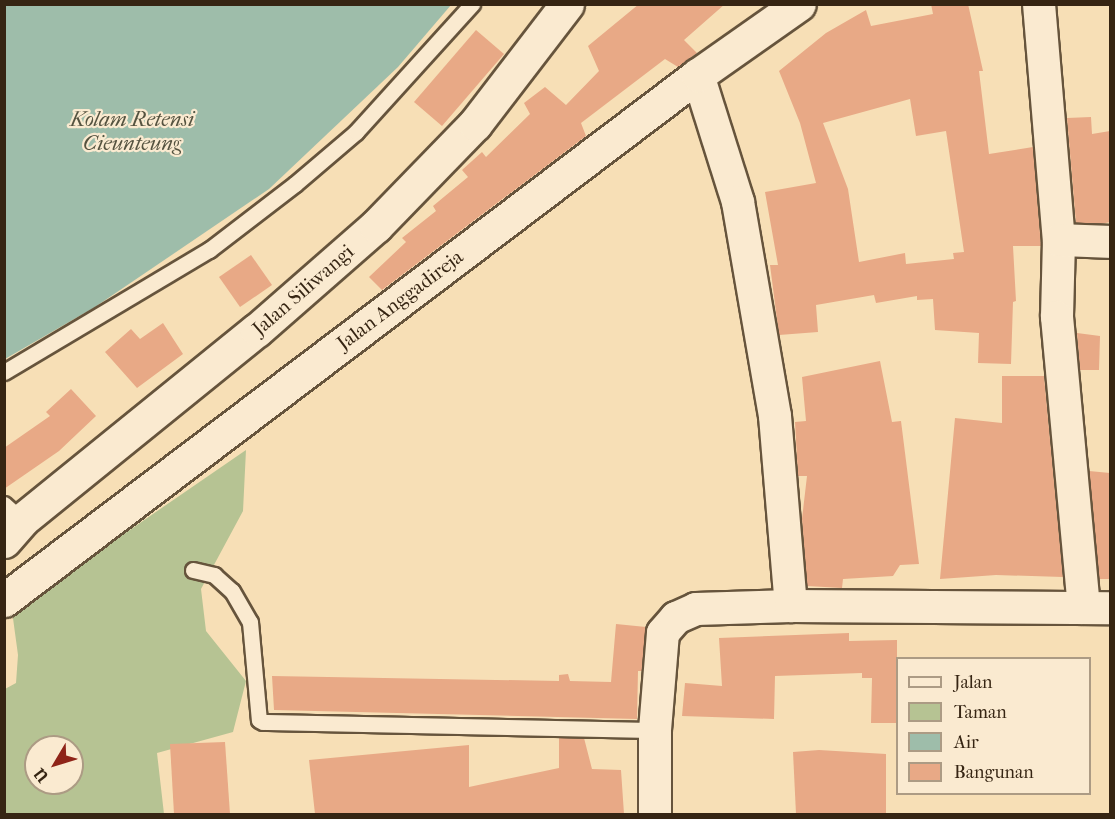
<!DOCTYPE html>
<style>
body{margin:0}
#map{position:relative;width:1115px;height:819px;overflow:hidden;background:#f7dfb6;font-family:"IM FELL French Canon",serif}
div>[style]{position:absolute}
.green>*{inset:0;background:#b6c393}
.water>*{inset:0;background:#9ebdaa}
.building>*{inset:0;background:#e8a986}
.roads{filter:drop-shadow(2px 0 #66543c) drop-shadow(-2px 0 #66543c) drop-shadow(0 2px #66543c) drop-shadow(0 -2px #66543c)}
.service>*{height:15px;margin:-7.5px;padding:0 7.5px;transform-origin:7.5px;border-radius:7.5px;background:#faead0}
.minor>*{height:32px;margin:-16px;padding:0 16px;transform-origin:16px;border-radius:16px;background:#faead0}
.secondary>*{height:33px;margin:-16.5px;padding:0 16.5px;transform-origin:16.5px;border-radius:16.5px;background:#faead0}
span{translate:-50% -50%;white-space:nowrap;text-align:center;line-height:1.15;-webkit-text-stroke:4.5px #faead0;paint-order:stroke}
.street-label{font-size:20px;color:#362513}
.water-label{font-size:21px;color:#555340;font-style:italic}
.frame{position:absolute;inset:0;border:6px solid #362513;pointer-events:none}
.legend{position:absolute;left:896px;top:657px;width:195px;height:138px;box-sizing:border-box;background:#faead0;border:2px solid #ac9b84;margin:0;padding:8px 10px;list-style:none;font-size:18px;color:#362513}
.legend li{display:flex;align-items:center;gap:12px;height:30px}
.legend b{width:30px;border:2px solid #ac9b84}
.north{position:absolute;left:24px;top:735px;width:60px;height:60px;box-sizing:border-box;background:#faead0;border:2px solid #ac9b84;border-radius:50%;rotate:232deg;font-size:16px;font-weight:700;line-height:24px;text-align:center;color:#362513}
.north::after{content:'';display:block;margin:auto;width:21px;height:27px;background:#8f2418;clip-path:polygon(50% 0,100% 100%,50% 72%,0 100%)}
</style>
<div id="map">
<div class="green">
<div style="clip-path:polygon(evenodd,246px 450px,243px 511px,201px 589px,206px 631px,246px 681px,233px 732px,157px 753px,164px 814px,5px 814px,5px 689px,16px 683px,18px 655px,12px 611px,246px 450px,36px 747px,72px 747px,72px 783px,36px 783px,36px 747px)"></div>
</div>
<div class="water">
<div style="clip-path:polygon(5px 4px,451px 4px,451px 5px,398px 67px,269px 189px,95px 307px,5px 359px)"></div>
</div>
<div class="building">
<div style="clip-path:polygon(639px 4px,725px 4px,684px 40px,697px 53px,678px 67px,665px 59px,581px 123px,586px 136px,382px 290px,369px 277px,406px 242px,402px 238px,436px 211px,433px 206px,468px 177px,462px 170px,482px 152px,486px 157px,530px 114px,524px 103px,545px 87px,566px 105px,599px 71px,588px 46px)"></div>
<div style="clip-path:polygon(evenodd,931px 4px,968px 4px,983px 71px,979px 71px,989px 154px,1033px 147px,1041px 246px,1013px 246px,1016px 301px,1013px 302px,1011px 364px,978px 363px,979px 333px,935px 330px,933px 299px,917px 300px,917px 296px,876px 303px,874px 295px,816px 305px,818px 332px,779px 335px,770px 265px,778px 265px,765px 192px,816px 183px,800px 123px,779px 71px,826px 33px,866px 10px,871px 26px,933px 14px,931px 4px,910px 99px,916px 136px,946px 131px,964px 252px,953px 253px,954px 259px,906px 264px,905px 253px,859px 262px,848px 189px,823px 123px,910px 99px)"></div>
<div style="clip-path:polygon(476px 30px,504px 54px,442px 126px,414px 102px)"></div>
<div style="clip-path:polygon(1091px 117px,1092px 134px,1110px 131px,1110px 222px,1101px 224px,1076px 223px,1067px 118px)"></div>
<div style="clip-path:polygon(251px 255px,272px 285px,240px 307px,219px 277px)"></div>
<div style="clip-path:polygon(163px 323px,183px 354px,137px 388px,105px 352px,131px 329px,140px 339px)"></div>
<div style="clip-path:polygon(1077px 333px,1100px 336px,1099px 370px,1080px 370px)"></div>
<div style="clip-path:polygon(880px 361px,892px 422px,901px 421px,919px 564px,900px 565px,893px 576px,843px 579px,842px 588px,807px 586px,802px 519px,807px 476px,798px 476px,795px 422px,806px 421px,802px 377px)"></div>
<div style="clip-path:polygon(1002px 376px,1044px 376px,1063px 577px,996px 575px,940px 579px,955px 418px,1002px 423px)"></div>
<div style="clip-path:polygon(71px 389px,96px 416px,59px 451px,4px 489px,4px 448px,50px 416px,46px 412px)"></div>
<div style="clip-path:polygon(1089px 471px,1110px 473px,1110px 579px,1099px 579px)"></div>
<div style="clip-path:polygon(616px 624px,646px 627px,642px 671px,638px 671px,637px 719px,274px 710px,272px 676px,559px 681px,559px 675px,568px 674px,570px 681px,611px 682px)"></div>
<div style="clip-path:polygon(849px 633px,849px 641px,897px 640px,897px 723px,871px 723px,872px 678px,862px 678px,862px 673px,775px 676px,774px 719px,682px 716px,685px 683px,722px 686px,719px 638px)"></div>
<div style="clip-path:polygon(559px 738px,584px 738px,592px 769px,621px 770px,624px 814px,315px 814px,309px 760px,469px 745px,469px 787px,559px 768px)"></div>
<div style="clip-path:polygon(225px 742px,230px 814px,174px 814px,170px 744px)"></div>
<div style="clip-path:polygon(819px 750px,886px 754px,886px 814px,796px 814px,793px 752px)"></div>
</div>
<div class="roads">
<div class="service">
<div style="left:4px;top:372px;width:239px;rotate:-30.8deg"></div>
<div style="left:209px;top:250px;width:108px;rotate:-37.5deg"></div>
<div style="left:295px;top:184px;width:80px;rotate:-40.4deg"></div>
<div style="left:356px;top:132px;width:173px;rotate:-47.8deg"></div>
<div style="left:4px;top:504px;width:24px;rotate:42deg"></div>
<div style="left:193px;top:570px;width:22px;rotate:13deg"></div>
<div style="left:214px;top:575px;width:24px;rotate:42deg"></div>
<div style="left:232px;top:591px;width:36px;rotate:60deg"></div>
<div style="left:250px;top:622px;width:98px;rotate:84.8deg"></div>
<div style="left:259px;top:720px;width:4px;rotate:27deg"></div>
<div style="left:263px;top:722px;width:392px;rotate:1.2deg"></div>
</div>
<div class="minor">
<div style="left:1039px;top:4px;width:237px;rotate:85.2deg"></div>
<div style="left:1059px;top:240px;width:77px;rotate:91.5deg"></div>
<div style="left:1057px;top:317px;width:292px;rotate:84.7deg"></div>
<div style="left:698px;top:75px;width:133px;rotate:72.5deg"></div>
<div style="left:738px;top:202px;width:217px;rotate:80.2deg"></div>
<div style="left:775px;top:416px;width:191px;rotate:85.2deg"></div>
<div style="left:1059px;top:240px;width:51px;rotate:2.2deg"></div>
<div style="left:655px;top:814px;width:84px;rotate:-90deg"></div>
<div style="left:655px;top:730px;width:97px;rotate:-85.3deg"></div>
<div style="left:663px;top:633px;width:20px;rotate:-49deg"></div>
<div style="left:676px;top:618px;width:22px;rotate:-24deg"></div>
<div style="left:696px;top:609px;width:95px;rotate:-1.8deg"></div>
<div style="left:791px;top:606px;width:319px;rotate:0.4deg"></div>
</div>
<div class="secondary">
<div style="left:4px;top:541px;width:28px;rotate:-49deg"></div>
<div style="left:22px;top:520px;width:302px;rotate:-39deg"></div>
<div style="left:257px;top:330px;width:158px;rotate:-41.2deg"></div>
<div style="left:376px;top:226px;width:142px;rotate:-45.9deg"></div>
<div style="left:475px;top:124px;width:151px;rotate:-52.5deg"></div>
<div style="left:4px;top:600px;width:870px;rotate:-37.11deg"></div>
<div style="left:698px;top:75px;width:123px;rotate:-35.1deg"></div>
</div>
</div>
<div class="street-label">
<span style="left:303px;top:290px;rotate:-41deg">Jalan Siliwangi</span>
<span style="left:400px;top:300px;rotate:-37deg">Jalan Anggadireja</span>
</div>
<div class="water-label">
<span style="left:132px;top:131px">Kolam Retensi<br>Cieunteung</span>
</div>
<div class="frame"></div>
<ul class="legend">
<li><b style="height:8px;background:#faead0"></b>Jalan</li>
<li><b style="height:16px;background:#b6c393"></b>Taman</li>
<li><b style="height:16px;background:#9ebdaa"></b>Air</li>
<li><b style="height:16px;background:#e8a986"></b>Bangunan</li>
</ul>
<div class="north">U</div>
</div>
